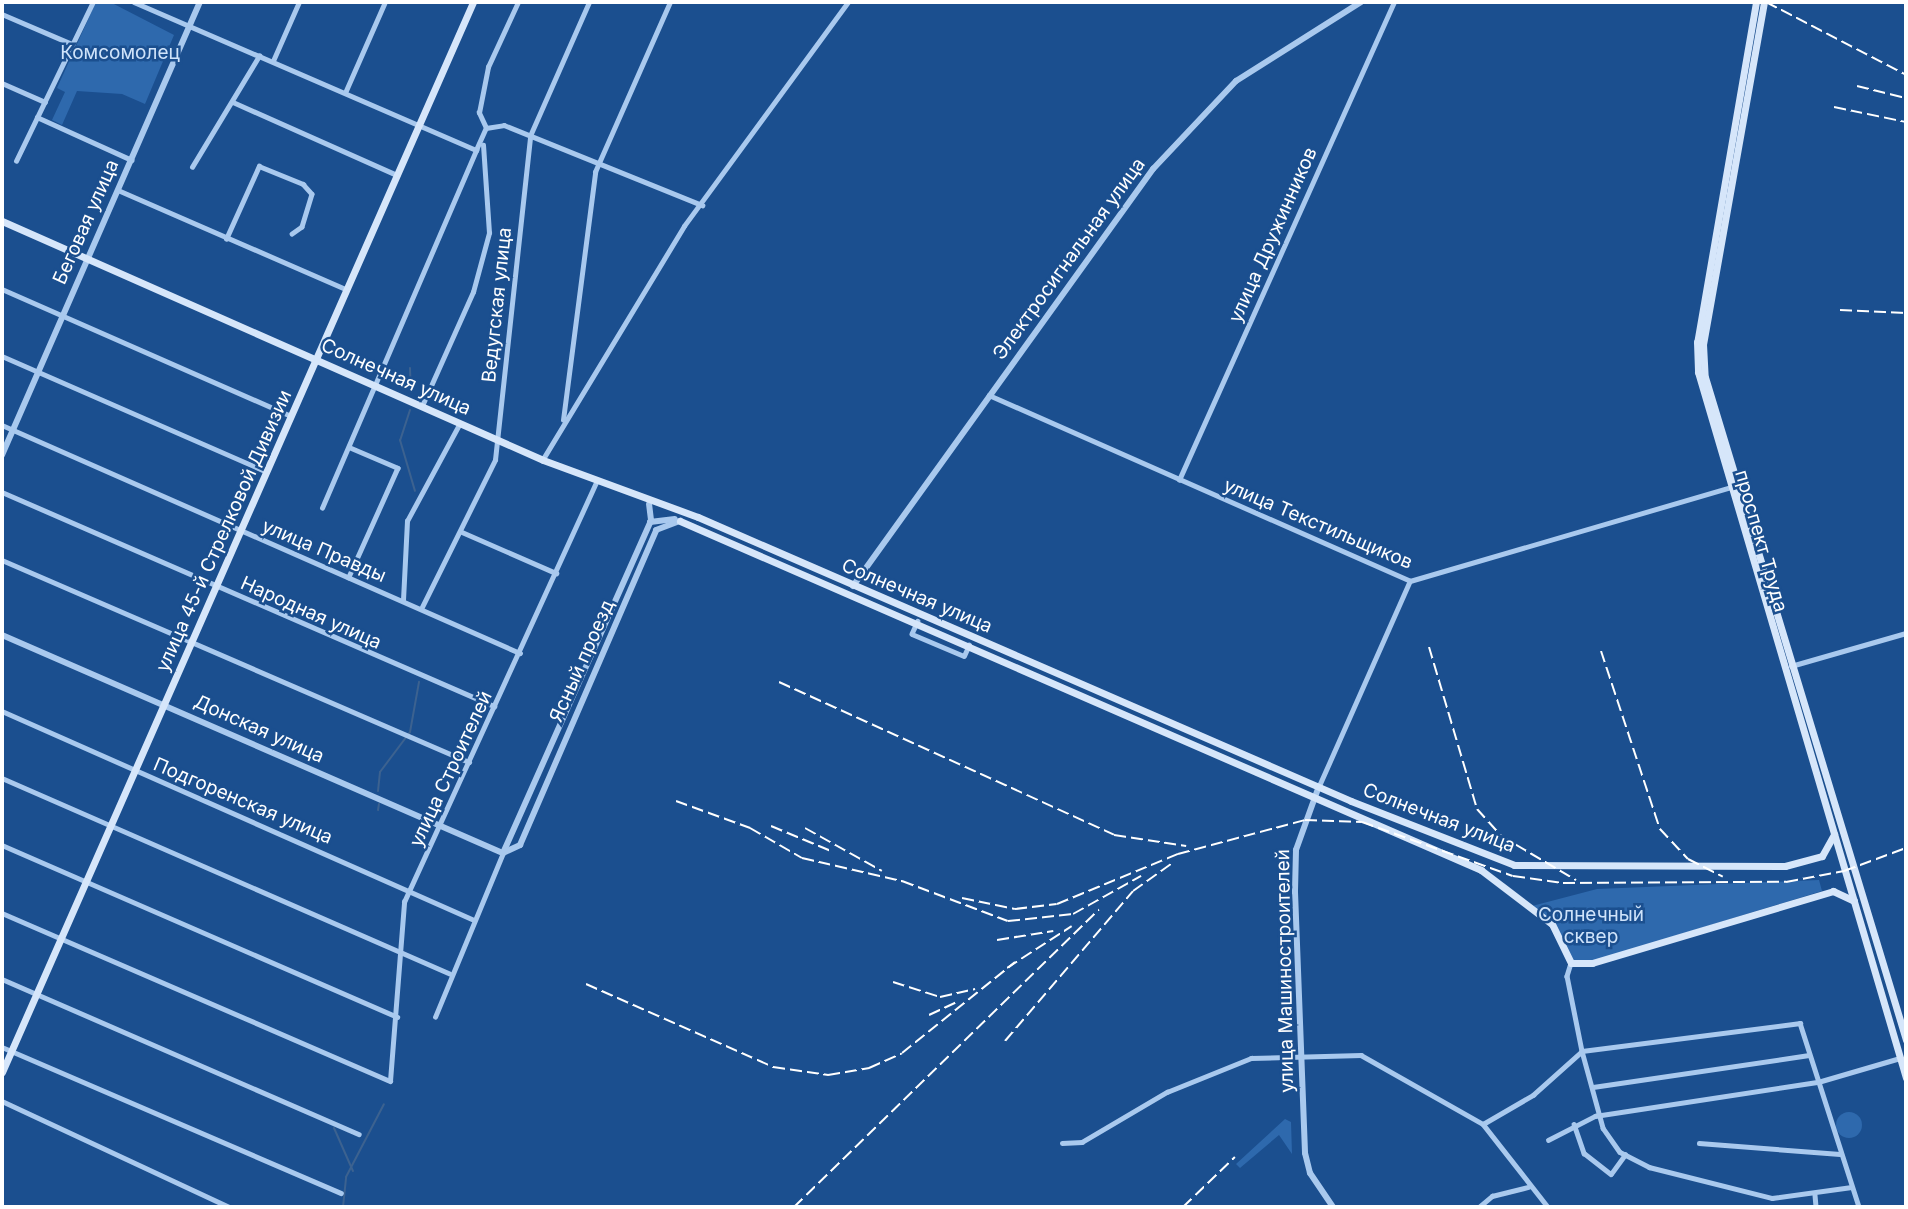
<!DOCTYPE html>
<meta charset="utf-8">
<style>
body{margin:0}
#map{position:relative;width:1908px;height:1209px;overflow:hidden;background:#1b4f8f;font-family:Inter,sans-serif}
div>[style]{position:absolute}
.green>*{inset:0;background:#2e69ad}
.round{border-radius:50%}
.stream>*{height:2px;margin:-1px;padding:0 1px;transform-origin:1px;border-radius:1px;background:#3c6290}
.minor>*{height:4.5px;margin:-2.25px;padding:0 2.25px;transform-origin:2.25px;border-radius:2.25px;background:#a9c9ee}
.tertiary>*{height:6px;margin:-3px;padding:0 3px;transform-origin:3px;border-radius:3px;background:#a9c9ee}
.secondary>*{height:7px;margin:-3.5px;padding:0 3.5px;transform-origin:3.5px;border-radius:3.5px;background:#d6e6fa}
.rail>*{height:2px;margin-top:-1px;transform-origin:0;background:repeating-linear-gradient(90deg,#fff 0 12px,transparent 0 17px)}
span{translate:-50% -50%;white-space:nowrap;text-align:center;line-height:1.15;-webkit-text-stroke:5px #1b4f8f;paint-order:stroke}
.park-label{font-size:19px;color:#cfe3fa}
.street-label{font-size:19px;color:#fff}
.frame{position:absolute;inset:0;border:4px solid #fff;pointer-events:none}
</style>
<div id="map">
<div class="green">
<div style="clip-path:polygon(96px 2px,110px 2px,174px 35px,145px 104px,122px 94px,77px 91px,62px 125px,52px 120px,65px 92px,57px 88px)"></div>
<div style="clip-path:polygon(1819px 880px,1822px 891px,1593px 961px,1571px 960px,1557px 929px,1532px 906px,1597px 889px)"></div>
<div class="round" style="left:1836px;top:1112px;width:26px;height:26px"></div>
<div style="clip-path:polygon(1285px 1119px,1291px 1122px,1292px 1154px,1279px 1135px,1240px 1168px,1236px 1164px)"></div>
</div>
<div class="stream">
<div style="left:410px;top:368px;width:24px;rotate:88deg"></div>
<div style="left:410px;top:410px;width:32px;rotate:108deg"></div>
<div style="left:400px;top:440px;width:53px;rotate:73.6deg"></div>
<div style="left:378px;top:791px;width:19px;rotate:-84deg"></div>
<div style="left:380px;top:772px;width:50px;rotate:-53.1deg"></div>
<div style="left:410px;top:732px;width:51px;rotate:-79.8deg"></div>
<div style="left:378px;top:810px;width:6px;rotate:-81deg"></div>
<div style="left:334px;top:1128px;width:47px;rotate:66.2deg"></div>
<div style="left:343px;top:1207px;width:30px;rotate:-84deg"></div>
<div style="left:346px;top:1177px;width:82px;rotate:-62.5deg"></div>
</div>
<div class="minor">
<div style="left:134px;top:2px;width:373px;rotate:23.4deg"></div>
<div style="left:476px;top:150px;width:24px;rotate:-66deg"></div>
<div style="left:486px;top:128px;width:18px;rotate:-9deg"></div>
<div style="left:504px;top:125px;width:214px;rotate:22deg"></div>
<div style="left:2px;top:14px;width:76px;rotate:23.2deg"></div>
<div style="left:273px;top:61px;width:64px;rotate:-66.2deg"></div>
<div style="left:2px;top:83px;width:47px;rotate:23.8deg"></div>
<div style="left:345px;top:93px;width:99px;rotate:-66.3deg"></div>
<div style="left:233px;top:102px;width:180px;rotate:24deg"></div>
<div style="left:37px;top:117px;width:104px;rotate:24.4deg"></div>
<div style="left:486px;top:128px;width:17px;rotate:-115deg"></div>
<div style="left:479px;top:113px;width:47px;rotate:-78.9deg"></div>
<div style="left:488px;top:67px;width:72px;rotate:-65.2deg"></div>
<div style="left:16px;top:161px;width:177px;rotate:-64.2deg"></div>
<div style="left:192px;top:167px;width:130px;rotate:-58.9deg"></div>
<div style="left:118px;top:190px;width:249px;rotate:23.5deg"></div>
<div style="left:226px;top:239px;width:80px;rotate:-65.7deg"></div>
<div style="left:259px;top:166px;width:48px;rotate:22.2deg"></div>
<div style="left:303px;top:184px;width:13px;rotate:48deg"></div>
<div style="left:312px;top:194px;width:34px;rotate:107deg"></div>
<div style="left:302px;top:227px;width:12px;rotate:145deg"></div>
<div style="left:2px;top:289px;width:316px;rotate:23.7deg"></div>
<div style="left:2px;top:356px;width:289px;rotate:23.6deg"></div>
<div style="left:989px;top:395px;width:460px;rotate:23.8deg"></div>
<div style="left:1410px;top:581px;width:332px;rotate:-16.3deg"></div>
<div style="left:422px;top:406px;width:125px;rotate:-65.9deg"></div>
<div style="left:473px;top:292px;width:61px;rotate:-74.8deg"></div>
<div style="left:489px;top:233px;width:88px;rotate:-93.9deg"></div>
<div style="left:563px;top:420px;width:250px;rotate:-82.6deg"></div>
<div style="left:595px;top:172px;width:186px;rotate:-66.2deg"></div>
<div style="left:2px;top:425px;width:566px;rotate:23.76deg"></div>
<div style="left:349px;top:447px;width:53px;rotate:23.2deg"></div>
<div style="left:398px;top:468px;width:120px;rotate:114.2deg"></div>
<div style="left:543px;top:459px;width:272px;rotate:-58.8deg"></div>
<div style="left:684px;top:226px;width:278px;rotate:-53.8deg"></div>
<div style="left:1179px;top:480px;width:524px;rotate:-65.78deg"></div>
<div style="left:2px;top:492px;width:537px;rotate:23.51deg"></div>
<div style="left:322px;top:508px;width:390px;rotate:-66.7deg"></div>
<div style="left:462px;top:532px;width:103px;rotate:23.6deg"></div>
<div style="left:2px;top:560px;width:509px;rotate:23.39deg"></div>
<div style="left:403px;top:600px;width:79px;rotate:-87.1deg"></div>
<div style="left:407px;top:521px;width:111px;rotate:-61.6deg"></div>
<div style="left:422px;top:607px;width:164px;rotate:-63.6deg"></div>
<div style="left:495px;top:460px;width:326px;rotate:-83.8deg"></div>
<div style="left:530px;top:136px;width:146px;rotate:-66.2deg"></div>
<div style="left:918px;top:621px;width:14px;rotate:115deg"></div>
<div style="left:912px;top:634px;width:56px;rotate:22.9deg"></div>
<div style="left:964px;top:656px;width:12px;rotate:-66deg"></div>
<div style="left:1791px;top:666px;width:120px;rotate:-16deg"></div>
<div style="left:2px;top:711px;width:514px;rotate:23.87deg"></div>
<div style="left:2px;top:778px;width:488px;rotate:23.6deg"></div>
<div style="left:1319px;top:786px;width:224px;rotate:-66.1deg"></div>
<div style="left:2px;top:845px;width:431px;rotate:23.5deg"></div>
<div style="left:2px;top:913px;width:423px;rotate:23.4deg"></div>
<div style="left:390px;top:1081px;width:180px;rotate:-85.5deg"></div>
<div style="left:404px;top:902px;width:462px;rotate:-65.4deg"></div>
<div style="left:1571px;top:963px;width:14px;rotate:107deg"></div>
<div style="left:1567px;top:976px;width:76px;rotate:78.7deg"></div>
<div style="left:1582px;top:1051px;width:80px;rotate:74.7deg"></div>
<div style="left:1603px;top:1128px;width:29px;rotate:55deg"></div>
<div style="left:1620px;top:1152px;width:33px;rotate:27deg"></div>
<div style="left:1649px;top:1167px;width:127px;rotate:14.1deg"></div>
<div style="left:1772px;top:1198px;width:80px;rotate:-7.9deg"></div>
<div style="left:2px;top:979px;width:389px;rotate:23.5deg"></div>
<div style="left:435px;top:1017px;width:178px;rotate:-67.5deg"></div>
<div style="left:2px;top:1047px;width:369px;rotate:23.3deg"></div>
<div style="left:1593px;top:1087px;width:218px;rotate:-8.4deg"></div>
<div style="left:2px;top:1101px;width:251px;rotate:25deg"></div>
<div style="left:1483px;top:1124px;width:58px;rotate:-30.1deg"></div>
<div style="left:1533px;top:1095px;width:66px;rotate:-41.9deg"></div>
<div style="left:1582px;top:1051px;width:220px;rotate:-7.3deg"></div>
<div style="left:1800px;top:1023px;width:193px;rotate:72.2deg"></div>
<div style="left:1574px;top:1124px;width:31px;rotate:71deg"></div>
<div style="left:1584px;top:1153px;width:34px;rotate:38deg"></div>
<div style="left:1611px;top:1174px;width:24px;rotate:-54deg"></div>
<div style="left:1548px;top:1140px;width:53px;rotate:-27.1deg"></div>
<div style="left:1595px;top:1116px;width:226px;rotate:-8.7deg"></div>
<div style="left:1818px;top:1082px;width:85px;rotate:-16.3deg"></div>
<div style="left:1062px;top:1143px;width:20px;rotate:-3deg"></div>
<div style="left:1082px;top:1142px;width:99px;rotate:-30.5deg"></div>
<div style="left:1167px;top:1092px;width:91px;rotate:-22deg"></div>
<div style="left:1251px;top:1058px;width:110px;rotate:-1.6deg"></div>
<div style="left:1361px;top:1055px;width:140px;rotate:29.5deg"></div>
<div style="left:1483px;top:1124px;width:105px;rotate:51.9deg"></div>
<div style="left:1699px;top:1143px;width:141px;rotate:4.5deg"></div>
<div style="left:1815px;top:1195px;width:12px;rotate:85deg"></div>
<div style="left:1479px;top:1207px;width:17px;rotate:-40deg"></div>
<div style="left:1492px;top:1196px;width:37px;rotate:-14deg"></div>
</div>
<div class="tertiary">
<div style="left:2px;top:455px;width:494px;rotate:-66.4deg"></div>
<div style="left:650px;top:522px;width:25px;rotate:-7deg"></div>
<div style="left:853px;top:586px;width:514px;rotate:-54.27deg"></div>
<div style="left:1153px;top:169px;width:121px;rotate:-46.7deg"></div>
<div style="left:1236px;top:81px;width:148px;rotate:-32.3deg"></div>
<div style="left:2px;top:635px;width:546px;rotate:23.52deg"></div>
<div style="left:1319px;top:786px;width:68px;rotate:109.8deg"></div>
<div style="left:1296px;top:850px;width:42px;rotate:91.4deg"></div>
<div style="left:1295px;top:892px;width:261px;rotate:87.8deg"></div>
<div style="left:1305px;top:1153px;width:21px;rotate:76deg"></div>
<div style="left:1310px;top:1173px;width:41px;rotate:55.9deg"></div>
<div style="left:503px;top:853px;width:19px;rotate:-25deg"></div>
<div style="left:520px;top:845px;width:343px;rotate:-66.6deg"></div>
<div style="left:656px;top:530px;width:26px;rotate:-21deg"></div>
<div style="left:503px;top:853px;width:364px;rotate:-66deg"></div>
<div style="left:651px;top:520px;width:16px;rotate:-97deg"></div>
</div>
<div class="secondary">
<div style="left:1756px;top:2px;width:345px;rotate:99.8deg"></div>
<div style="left:1697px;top:342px;width:30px;rotate:88deg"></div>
<div style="left:1698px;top:372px;width:736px;rotate:73.58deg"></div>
<div style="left:1764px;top:2px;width:347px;rotate:100.1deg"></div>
<div style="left:1703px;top:344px;width:33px;rotate:87deg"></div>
<div style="left:1705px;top:377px;width:693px;rotate:73.13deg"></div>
<div style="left:2px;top:221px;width:591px;rotate:23.83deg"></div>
<div style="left:543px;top:460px;width:165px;rotate:20.2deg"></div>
<div style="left:698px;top:517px;width:712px;rotate:23.5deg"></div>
<div style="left:1351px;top:801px;width:175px;rotate:21.4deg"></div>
<div style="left:1514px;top:865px;width:271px;rotate:0.2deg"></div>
<div style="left:1785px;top:866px;width:38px;rotate:-15deg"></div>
<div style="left:1822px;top:856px;width:25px;rotate:-61deg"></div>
<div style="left:680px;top:521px;width:874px;rotate:23.54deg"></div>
<div style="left:1481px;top:870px;width:89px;rotate:37.3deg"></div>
<div style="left:1552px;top:924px;width:43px;rotate:64deg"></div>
<div style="left:1571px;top:963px;width:21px"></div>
<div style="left:1592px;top:963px;width:252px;rotate:-16.6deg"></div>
<div style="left:1833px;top:891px;width:23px;rotate:25deg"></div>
<div style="left:2px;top:1072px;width:1169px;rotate:-66.24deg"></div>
</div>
<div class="rail">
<div style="left:1766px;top:2px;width:158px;rotate:27.5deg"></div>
<div style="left:1857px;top:86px;width:50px;rotate:13.8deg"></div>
<div style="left:1834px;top:107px;width:74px;rotate:11.8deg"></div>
<div style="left:1840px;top:310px;width:66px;rotate:2.6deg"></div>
<div style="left:1429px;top:647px;width:169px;rotate:73.5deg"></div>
<div style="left:1477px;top:809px;width:36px;rotate:48deg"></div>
<div style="left:1501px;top:836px;width:87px;rotate:30.4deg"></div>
<div style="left:1601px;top:651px;width:188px;rotate:71.7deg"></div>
<div style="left:1660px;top:829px;width:41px;rotate:47deg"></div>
<div style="left:1688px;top:859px;width:39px;rotate:27deg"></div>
<div style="left:779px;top:682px;width:368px;rotate:24.5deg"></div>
<div style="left:1114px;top:835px;width:73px;rotate:8.7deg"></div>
<div style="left:676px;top:801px;width:79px;rotate:20deg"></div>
<div style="left:750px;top:828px;width:60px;rotate:30deg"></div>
<div style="left:802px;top:858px;width:103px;rotate:13deg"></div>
<div style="left:902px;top:881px;width:113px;rotate:20.7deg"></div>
<div style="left:1008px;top:921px;width:65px;rotate:-6.1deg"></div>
<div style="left:1073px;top:914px;width:78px;rotate:-29.2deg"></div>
<div style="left:771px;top:826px;width:65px;rotate:22.6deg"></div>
<div style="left:805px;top:828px;width:88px;rotate:29.2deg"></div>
<div style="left:962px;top:898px;width:54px;rotate:11.7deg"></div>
<div style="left:1015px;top:909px;width:42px;rotate:-6.8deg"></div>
<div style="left:1057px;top:904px;width:131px;rotate:-22.5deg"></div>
<div style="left:1178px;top:854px;width:131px;rotate:-15deg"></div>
<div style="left:1305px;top:820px;width:57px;rotate:2deg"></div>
<div style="left:1362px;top:822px;width:160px;rotate:19.7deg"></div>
<div style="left:1513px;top:876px;width:50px;rotate:8deg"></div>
<div style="left:1563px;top:883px;width:223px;rotate:-0.3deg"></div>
<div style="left:1786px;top:882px;width:59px;rotate:-10.7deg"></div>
<div style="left:1844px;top:871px;width:66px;rotate:-20.4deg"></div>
<div style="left:997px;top:940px;width:57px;rotate:-9.1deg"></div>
<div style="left:1007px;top:968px;width:77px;rotate:-32.9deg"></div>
<div style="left:893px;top:982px;width:49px;rotate:17.7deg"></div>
<div style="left:940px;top:997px;width:36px;rotate:-13deg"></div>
<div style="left:586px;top:984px;width:205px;rotate:23.9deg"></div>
<div style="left:773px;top:1067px;width:56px;rotate:8.3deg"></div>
<div style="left:828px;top:1075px;width:42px;rotate:-9.7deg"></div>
<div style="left:869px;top:1068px;width:36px;rotate:-24deg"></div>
<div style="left:902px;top:1053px;width:145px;rotate:-38.8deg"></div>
<div style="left:929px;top:1015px;width:29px;rotate:-25deg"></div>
<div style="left:1005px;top:1041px;width:197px;rotate:-49.5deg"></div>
<div style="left:1133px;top:891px;width:47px;rotate:-35.4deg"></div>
<div style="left:794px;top:1207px;width:426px;rotate:-44.3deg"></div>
<div style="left:1183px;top:1207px;width:72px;rotate:-43.9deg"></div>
</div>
<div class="park-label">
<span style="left:120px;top:53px">Комсомолец</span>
<span style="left:1591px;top:926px">Солнечный<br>сквер</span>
</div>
<div class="street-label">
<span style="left:86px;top:222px;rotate:-66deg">Беговая улица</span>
<span style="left:1273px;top:235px;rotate:-66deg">улица Дружинников</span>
<span style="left:1069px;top:259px;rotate:-54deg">Электросигнальная улица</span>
<span style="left:497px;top:305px;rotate:-84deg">Ведугская улица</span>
<span style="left:396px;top:377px;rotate:24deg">Солнечная улица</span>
<span style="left:1318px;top:524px;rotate:23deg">улица Текстильщиков</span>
<span style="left:224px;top:531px;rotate:-66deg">улица 45-й Стрелковой Дивизии</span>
<span style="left:1761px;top:541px;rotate:74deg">проспект Труда</span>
<span style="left:324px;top:551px;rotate:23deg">улица Правды</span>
<span style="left:917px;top:596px;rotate:23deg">Солнечная улица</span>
<span style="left:311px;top:613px;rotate:24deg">Народная улица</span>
<span style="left:582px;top:661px;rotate:-66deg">Ясный проезд</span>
<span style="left:259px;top:729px;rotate:24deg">Донская улица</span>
<span style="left:451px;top:769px;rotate:-65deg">улица Строителей</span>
<span style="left:243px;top:801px;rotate:23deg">Подгоренская улица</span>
<span style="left:1439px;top:818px;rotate:21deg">Солнечная улица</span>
<span style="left:1285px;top:971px;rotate:-91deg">улица Машиностроителей</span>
</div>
<div class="frame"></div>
</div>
